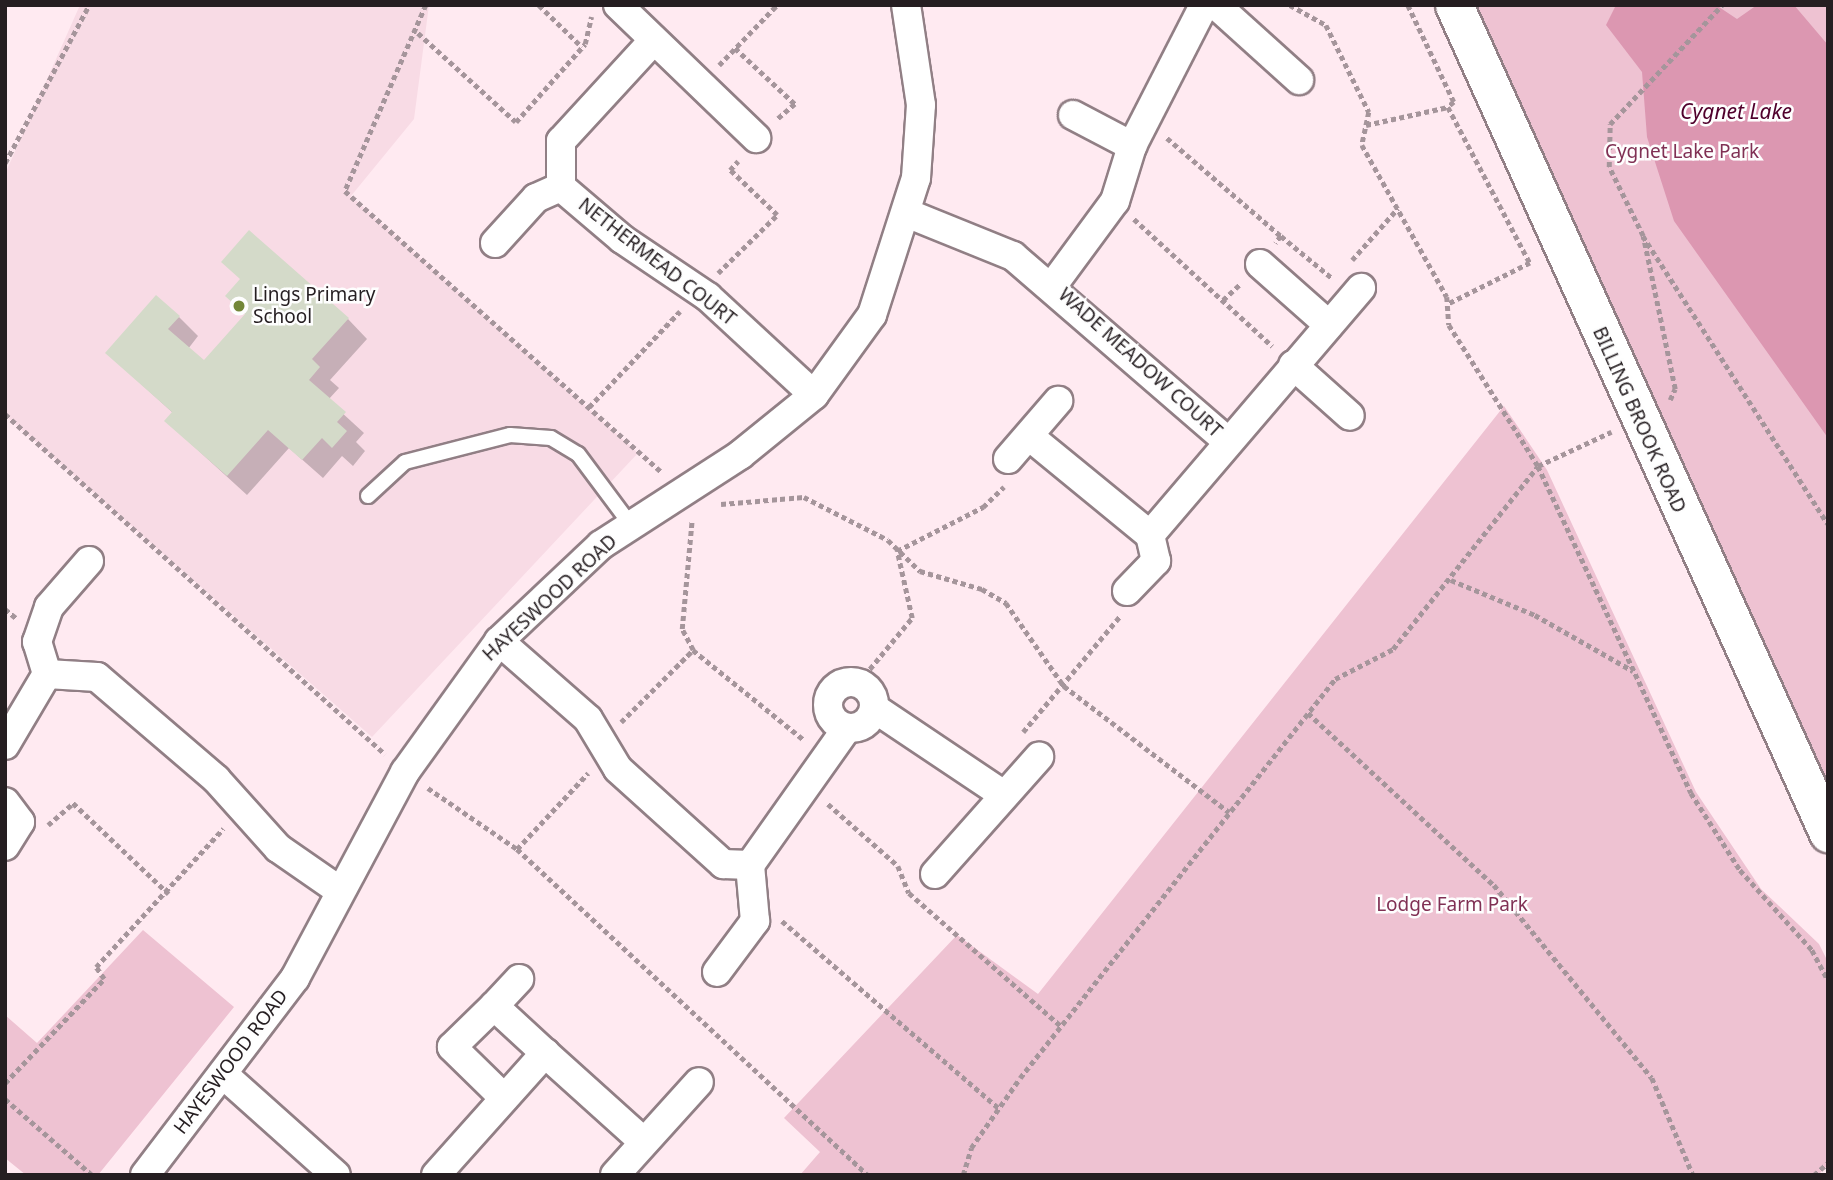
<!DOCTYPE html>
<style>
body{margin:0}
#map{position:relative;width:1833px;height:1180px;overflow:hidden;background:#ffeaf1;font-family:"Noto Sans",sans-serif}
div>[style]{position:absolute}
.built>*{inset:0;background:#f8dbe5}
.green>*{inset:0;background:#eec2d2}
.water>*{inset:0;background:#dc97b1}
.shadow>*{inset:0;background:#0003}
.building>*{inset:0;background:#d4dac9}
.path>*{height:4.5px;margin-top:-2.25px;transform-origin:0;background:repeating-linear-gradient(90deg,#a5959b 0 5px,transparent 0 8.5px)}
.roads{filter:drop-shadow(2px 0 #917f85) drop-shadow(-2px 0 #917f85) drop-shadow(0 2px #917f85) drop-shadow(0 -2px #917f85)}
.service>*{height:14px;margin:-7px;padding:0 7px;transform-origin:7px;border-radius:7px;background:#fff}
.minor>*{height:28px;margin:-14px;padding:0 14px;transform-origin:14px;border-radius:14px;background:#fff}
.minor>.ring{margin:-14px;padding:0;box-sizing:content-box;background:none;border:28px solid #fff;border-radius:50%}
.tertiary>*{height:37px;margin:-18.5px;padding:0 18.5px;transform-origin:18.5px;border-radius:18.5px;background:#fff}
.dots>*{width:19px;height:19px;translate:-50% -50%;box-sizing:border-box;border:4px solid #fefefe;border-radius:50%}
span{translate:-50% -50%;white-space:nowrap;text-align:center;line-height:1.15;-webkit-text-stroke:5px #fefefe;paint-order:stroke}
.park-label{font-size:19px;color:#803054}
.street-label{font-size:19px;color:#251e21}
.poi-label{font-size:19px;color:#251e21}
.left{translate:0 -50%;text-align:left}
.water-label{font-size:21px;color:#50002c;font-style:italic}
.frame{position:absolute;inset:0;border:7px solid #251e21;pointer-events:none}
</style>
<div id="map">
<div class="built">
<div style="clip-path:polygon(80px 5px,429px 5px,414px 119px,351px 196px,638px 453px,372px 737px,5px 415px,5px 174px)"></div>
</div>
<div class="green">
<div style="clip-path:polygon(1454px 5px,1828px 5px,1828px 833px)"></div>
<div style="clip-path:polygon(1504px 406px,1547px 470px,1696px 792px,1761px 889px,1819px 944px,1828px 962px,1828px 1165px,1818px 1175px,800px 1175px,820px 1152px,784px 1118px,957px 935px,1038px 994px)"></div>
<div style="clip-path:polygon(143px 930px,234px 1007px,98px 1175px,26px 1175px,5px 1158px,5px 1015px,37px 1043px)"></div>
</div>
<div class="water">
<div style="clip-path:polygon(1616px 5px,1716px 5px,1737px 19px,1757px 5px,1794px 5px,1828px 45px,1828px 438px,1674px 221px,1647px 137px,1642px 72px,1606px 25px)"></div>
</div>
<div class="shadow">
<div style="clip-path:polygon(179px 317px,198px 336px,188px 349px,204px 363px,348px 319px,367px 339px,330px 380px,339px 388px,328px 400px,364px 433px,356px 442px,365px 451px,353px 466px,342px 456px,323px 478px,289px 448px,247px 495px,166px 421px,173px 413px,107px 353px)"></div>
</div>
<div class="building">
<div style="clip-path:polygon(249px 230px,349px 318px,312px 359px,320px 367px,309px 380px,346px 412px,337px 422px,347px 431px,332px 448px,322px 438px,302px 460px,268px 430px,227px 476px,164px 421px,172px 412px,105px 353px,156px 295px,180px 316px,168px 329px,204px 360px,245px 314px,225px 296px,240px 279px,221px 262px)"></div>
</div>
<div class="path">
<div style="left:426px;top:5px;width:203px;rotate:113.5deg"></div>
<div style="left:345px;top:191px;width:424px;rotate:41.6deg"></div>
<div style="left:539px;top:5px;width:60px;rotate:44.3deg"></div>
<div style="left:1290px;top:5px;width:41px;rotate:29.1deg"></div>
<div style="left:1326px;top:25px;width:97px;rotate:63.7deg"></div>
<div style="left:1369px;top:112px;width:34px;rotate:102deg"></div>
<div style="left:1362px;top:145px;width:174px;rotate:60.8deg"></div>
<div style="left:1447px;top:297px;width:28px;rotate:86deg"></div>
<div style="left:1449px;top:325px;width:167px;rotate:57.7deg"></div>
<div style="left:1538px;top:466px;width:361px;rotate:64.9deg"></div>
<div style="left:1691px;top:793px;width:91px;rotate:57.5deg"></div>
<div style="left:1740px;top:870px;width:108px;rotate:48deg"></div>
<div style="left:1812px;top:950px;width:34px;rotate:62deg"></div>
<div style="left:1408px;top:5px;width:107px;rotate:64.6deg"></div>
<div style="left:1454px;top:102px;width:8px;rotate:140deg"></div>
<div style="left:1448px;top:107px;width:176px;rotate:62.3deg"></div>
<div style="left:1530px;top:263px;width:92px;rotate:153.4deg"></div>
<div style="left:418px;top:33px;width:132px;rotate:42.2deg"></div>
<div style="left:516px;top:122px;width:104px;rotate:-48.5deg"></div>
<div style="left:585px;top:44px;width:28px;rotate:-77deg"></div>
<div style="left:735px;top:48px;width:82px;rotate:43deg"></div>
<div style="left:795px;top:104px;width:23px;rotate:139deg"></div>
<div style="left:719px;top:65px;width:83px;rotate:-46deg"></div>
<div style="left:1366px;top:125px;width:84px;rotate:-12.4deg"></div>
<div style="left:1167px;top:138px;width:150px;rotate:40.7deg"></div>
<div style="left:1281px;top:236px;width:9px;rotate:126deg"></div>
<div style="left:5px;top:163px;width:179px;rotate:-62deg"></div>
<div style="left:1134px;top:219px;width:188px;rotate:42.6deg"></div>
<div style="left:1281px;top:236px;width:66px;rotate:39.5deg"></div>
<div style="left:1643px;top:236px;width:77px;rotate:-116.2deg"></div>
<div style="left:1609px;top:167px;width:43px;rotate:-88.7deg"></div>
<div style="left:1610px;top:124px;width:163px;rotate:-46.7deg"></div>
<div style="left:1352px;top:260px;width:69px;rotate:-48.5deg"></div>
<div style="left:718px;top:273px;width:83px;rotate:-44.5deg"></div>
<div style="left:777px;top:215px;width:65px;rotate:-136.2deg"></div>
<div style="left:730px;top:170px;width:12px;rotate:-48deg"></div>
<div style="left:1223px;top:300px;width:23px;rotate:-43deg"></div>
<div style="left:1670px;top:400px;width:12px;rotate:-66deg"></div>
<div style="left:1675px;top:389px;width:156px;rotate:-101.8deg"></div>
<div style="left:1643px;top:236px;width:342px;rotate:57.3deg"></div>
<div style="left:589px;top:407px;width:132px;rotate:-46.5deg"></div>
<div style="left:5px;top:414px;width:510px;rotate:41.82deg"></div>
<div style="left:721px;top:504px;width:83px;rotate:-4.8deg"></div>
<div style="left:804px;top:497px;width:94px;rotate:27.1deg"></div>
<div style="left:888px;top:540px;width:45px;rotate:44.1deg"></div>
<div style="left:920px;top:571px;width:65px;rotate:16.2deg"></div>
<div style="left:982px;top:589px;width:28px;rotate:30deg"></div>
<div style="left:1006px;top:603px;width:101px;rotate:55.1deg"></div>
<div style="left:1064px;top:686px;width:208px;rotate:37.4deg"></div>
<div style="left:1451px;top:580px;width:91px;rotate:22.6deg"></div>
<div style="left:1535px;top:615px;width:113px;rotate:29.7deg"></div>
<div style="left:5px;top:609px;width:14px;rotate:39deg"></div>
<div style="left:693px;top:650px;width:143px;rotate:39deg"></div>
<div style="left:859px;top:682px;width:83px;rotate:-50.4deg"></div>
<div style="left:912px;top:618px;width:69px;rotate:-102.6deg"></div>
<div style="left:897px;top:551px;width:97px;rotate:-27.1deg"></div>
<div style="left:983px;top:507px;width:29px;rotate:-44deg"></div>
<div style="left:1308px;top:713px;width:253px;rotate:42.8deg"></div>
<div style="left:1494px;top:885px;width:249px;rotate:50.7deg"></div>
<div style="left:1652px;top:1078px;width:105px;rotate:67.1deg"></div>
<div style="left:621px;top:722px;width:102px;rotate:-45deg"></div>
<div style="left:693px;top:650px;width:24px;rotate:-118deg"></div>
<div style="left:682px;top:629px;width:110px;rotate:-84.8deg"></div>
<div style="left:1023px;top:732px;width:151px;rotate:-50.1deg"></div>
<div style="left:428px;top:788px;width:108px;rotate:34.4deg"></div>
<div style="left:517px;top:849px;width:479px;rotate:42.9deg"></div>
<div style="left:828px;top:804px;width:94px;rotate:41.5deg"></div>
<div style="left:898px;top:866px;width:29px;rotate:68deg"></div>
<div style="left:909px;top:893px;width:202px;rotate:41.2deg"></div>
<div style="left:48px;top:825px;width:33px;rotate:-41deg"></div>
<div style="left:73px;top:803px;width:132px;rotate:43.5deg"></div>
<div style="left:517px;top:849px;width:104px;rotate:-46.9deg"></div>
<div style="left:782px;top:921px;width:286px;rotate:40.8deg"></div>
<div style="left:5px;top:1083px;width:144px;rotate:-46.4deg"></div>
<div style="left:104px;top:979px;width:14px;rotate:-124deg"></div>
<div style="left:96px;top:967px;width:188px;rotate:-47.4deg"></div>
<div style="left:5px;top:1099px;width:116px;rotate:41.1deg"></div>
<div style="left:963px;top:1175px;width:28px;rotate:-73deg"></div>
<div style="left:971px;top:1148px;width:85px;rotate:-55deg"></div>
<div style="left:1020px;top:1078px;width:508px;rotate:-51.71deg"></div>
<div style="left:1335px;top:679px;width:65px;rotate:-27.3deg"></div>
<div style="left:1393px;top:649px;width:233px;rotate:-51.6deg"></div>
<div style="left:1538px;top:466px;width:81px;rotate:-25deg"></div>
<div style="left:1814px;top:1175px;width:18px;rotate:-41deg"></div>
</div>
<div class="roads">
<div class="service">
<div style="left:368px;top:496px;width:50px;rotate:-42.6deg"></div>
<div style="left:405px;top:462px;width:108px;rotate:-14.4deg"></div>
<div style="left:510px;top:435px;width:41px;rotate:4.2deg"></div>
<div style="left:551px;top:438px;width:31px;rotate:31deg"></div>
<div style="left:578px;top:454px;width:89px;rotate:53.3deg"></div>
</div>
<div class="minor">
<div style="left:618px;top:5px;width:192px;rotate:43.9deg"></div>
<div style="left:1216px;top:5px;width:112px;rotate:42.1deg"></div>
<div style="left:653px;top:41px;width:136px;rotate:132.6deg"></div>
<div style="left:561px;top:141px;width:46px;rotate:90deg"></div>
<div style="left:561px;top:187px;width:80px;rotate:40.4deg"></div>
<div style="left:622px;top:239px;width:104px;rotate:34deg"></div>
<div style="left:708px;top:297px;width:144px;rotate:42.8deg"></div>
<div style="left:1073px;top:115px;width:67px;rotate:27.7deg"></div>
<div style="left:909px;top:214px;width:112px;rotate:22deg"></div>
<div style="left:1013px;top:256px;width:281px;rotate:40.8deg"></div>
<div style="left:495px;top:243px;width:61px;rotate:-47.7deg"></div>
<div style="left:536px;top:198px;width:27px;rotate:-24deg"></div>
<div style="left:1260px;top:264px;width:92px;rotate:41.5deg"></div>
<div style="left:1053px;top:285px;width:104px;rotate:-53.6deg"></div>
<div style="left:1115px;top:201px;width:58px;rotate:-72.8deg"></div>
<div style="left:1132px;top:146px;width:158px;rotate:-62.9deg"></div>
<div style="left:1293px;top:365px;width:76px;rotate:41.8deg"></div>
<div style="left:1029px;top:436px;width:156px;rotate:39.3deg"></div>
<div style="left:1008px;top:459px;width:77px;rotate:-49.2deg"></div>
<div style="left:1127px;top:591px;width:42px;rotate:-46deg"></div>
<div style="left:1156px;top:561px;width:27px;rotate:-103deg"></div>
<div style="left:1150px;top:535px;width:325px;rotate:-49.5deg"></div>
<div style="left:499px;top:641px;width:118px;rotate:41.2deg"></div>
<div style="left:588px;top:719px;width:58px;rotate:59deg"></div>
<div style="left:618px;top:769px;width:142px;rotate:42.1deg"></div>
<div style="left:723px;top:864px;width:27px;rotate:2deg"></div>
<div style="left:750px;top:865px;width:168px;rotate:-54.7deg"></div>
<div style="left:47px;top:674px;width:50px;rotate:3.4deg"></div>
<div style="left:97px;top:677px;width:157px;rotate:40.6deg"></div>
<div style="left:216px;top:779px;width:93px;rotate:48.1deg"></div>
<div style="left:278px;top:848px;width:75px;rotate:34.7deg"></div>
<div class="ring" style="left:828px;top:682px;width:18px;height:18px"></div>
<div style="left:874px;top:708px;width:156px;rotate:33.8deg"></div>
<div style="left:5px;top:745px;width:82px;rotate:-59.4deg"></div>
<div style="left:47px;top:674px;width:34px;rotate:-107deg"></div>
<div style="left:37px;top:642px;width:37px;rotate:-71deg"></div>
<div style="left:49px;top:607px;width:61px;rotate:-49deg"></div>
<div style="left:5px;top:802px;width:25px;rotate:53deg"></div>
<div style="left:20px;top:822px;width:28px;rotate:122deg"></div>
<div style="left:935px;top:874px;width:157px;rotate:-48.4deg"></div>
<div style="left:717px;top:972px;width:64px;rotate:-53.3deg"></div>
<div style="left:755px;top:921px;width:56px;rotate:-95.1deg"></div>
<div style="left:494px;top:1006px;width:37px;rotate:-47deg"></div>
<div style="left:224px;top:1075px;width:150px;rotate:41.8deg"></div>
<div style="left:504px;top:1098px;width:73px;rotate:-135.6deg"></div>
<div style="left:452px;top:1047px;width:59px;rotate:-44.3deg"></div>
<div style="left:494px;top:1006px;width:69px;rotate:42.7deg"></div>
<div style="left:145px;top:1175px;width:248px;rotate:-52.7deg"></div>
<div style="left:295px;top:978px;width:234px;rotate:-61.9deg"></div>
<div style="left:405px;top:772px;width:161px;rotate:-54.3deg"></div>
<div style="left:499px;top:641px;width:140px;rotate:-43.3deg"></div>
<div style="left:601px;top:545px;width:166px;rotate:-32.9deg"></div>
<div style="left:740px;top:455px;width:95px;rotate:-39deg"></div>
<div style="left:814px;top:395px;width:99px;rotate:-54.1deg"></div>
<div style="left:872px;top:315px;width:144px;rotate:-72.2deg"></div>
<div style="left:916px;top:178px;width:73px;rotate:-86.1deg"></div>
<div style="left:921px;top:105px;width:101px;rotate:-98.5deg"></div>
<div style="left:436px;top:1175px;width:164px;rotate:-48.2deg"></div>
<div style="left:545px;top:1053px;width:133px;rotate:42deg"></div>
<div style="left:615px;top:1175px;width:125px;rotate:-47.9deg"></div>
</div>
<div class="tertiary">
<div style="left:1454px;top:5px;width:909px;rotate:65.69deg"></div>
</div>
</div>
<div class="dots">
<div style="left:239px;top:306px;background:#738738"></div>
</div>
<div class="park-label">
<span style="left:1682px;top:152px">Cygnet Lake Park</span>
<span style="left:1452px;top:905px">Lodge Farm Park</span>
</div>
<div class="street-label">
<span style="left:657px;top:262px;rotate:38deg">NETHERMEAD COURT</span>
<span style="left:1140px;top:363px;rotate:42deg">WADE MEADOW COURT</span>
<span style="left:1639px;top:420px;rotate:66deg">BILLING BROOK ROAD</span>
<span style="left:550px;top:598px;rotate:-43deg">HAYESWOOD ROAD</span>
<span style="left:231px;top:1062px;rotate:-53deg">HAYESWOOD ROAD</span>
</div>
<div class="poi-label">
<span class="left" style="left:253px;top:306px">Lings Primary<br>School</span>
</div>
<div class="water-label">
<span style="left:1736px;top:111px">Cygnet Lake</span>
</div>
<div class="frame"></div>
</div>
